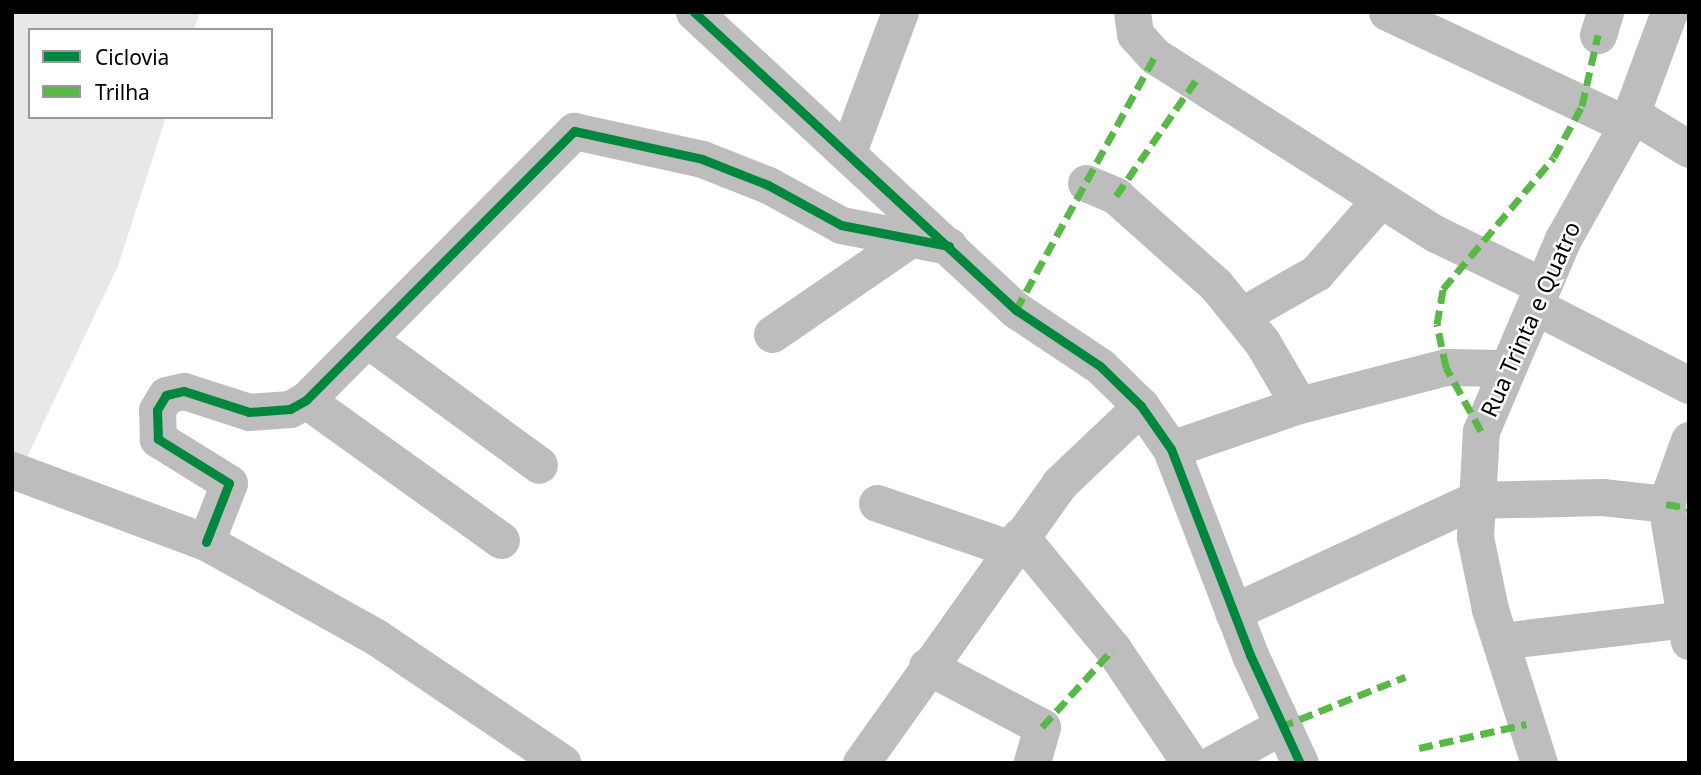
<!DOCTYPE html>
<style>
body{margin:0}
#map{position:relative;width:1701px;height:775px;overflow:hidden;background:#fff;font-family:"Noto Sans",sans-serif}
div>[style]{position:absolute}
.green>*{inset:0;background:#e8e8e8}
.minor>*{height:37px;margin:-18.5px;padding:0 18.5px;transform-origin:18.5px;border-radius:18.5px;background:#bdbdbd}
.quiet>*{height:7px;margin-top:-3.5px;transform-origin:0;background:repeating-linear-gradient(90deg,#58b947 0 14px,transparent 0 21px)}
.cycleway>*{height:9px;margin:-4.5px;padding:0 4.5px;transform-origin:4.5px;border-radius:4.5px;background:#00873e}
span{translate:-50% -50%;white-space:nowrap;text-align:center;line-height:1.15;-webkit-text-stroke:5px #fff;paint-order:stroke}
.street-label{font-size:23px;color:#000}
.frame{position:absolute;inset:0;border:14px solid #000;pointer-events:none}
.legend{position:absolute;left:28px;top:28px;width:245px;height:91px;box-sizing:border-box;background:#fff;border:2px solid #999;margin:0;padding:9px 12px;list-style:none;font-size:21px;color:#000}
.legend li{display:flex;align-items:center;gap:14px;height:35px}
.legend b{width:35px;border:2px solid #999}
</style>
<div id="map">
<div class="green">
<div style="clip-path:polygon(12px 12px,200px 12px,194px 30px,30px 30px,30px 117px,166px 117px,118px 266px,12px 489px)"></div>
</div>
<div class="minor">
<div style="left:694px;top:12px;width:439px;rotate:42.8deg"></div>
<div style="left:1016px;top:310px;width:101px;rotate:33.7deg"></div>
<div style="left:1100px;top:366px;width:57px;rotate:44.3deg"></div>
<div style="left:1141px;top:406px;width:52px;rotate:55.1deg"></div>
<div style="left:1171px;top:449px;width:221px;rotate:69deg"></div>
<div style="left:1250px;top:655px;width:119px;rotate:65.2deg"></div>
<div style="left:1132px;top:12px;width:22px;rotate:82deg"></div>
<div style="left:1135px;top:34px;width:30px;rotate:48deg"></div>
<div style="left:1155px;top:56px;width:333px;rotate:32.4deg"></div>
<div style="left:1436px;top:234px;width:117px;rotate:25.9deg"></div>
<div style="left:1387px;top:12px;width:265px;rotate:25.2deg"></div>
<div style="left:1598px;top:35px;width:24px;rotate:-73deg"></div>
<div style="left:1632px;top:114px;width:67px;rotate:31.6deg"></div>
<div style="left:849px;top:149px;width:146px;rotate:-69.6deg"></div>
<div style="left:1086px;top:183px;width:33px;rotate:23deg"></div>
<div style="left:1116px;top:196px;width:134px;rotate:41.7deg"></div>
<div style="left:1216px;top:285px;width:73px;rotate:51.1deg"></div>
<div style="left:1262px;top:342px;width:73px;rotate:59.6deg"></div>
<div style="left:1535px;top:306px;width:173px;rotate:27.2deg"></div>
<div style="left:1242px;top:315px;width:85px;rotate:-29.6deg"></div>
<div style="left:1316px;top:273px;width:97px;rotate:-48.8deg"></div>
<div style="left:772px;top:334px;width:168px;rotate:-34.5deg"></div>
<div style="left:367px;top:339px;width:213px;rotate:36.2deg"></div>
<div style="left:306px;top:400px;width:240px;rotate:35.7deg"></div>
<div style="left:1689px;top:440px;width:68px;rotate:109.8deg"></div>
<div style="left:1666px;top:504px;width:139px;rotate:80.5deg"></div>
<div style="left:1171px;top:449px;width:135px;rotate:-19deg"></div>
<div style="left:1299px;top:405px;width:152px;rotate:-14.5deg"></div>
<div style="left:1446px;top:367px;width:58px;rotate:1deg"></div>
<div style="left:12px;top:470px;width:207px;rotate:20.4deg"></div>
<div style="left:206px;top:542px;width:195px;rotate:29.2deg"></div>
<div style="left:376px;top:637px;width:225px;rotate:34deg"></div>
<div style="left:877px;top:503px;width:142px;rotate:18.9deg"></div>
<div style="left:1020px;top:536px;width:146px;rotate:50.5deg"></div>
<div style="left:1113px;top:649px;width:138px;rotate:56deg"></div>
<div style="left:206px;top:542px;width:63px;rotate:-68.7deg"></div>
<div style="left:229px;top:483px;width:84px;rotate:-148.2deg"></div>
<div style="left:158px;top:439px;width:29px;rotate:-92deg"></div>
<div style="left:157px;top:410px;width:17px;rotate:-59deg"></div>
<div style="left:166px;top:395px;width:18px;rotate:-13deg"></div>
<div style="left:184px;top:391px;width:68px;rotate:17.9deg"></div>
<div style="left:249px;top:412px;width:41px;rotate:-4.2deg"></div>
<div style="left:290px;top:409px;width:18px;rotate:-29deg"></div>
<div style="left:306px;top:400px;width:380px;rotate:-45.1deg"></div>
<div style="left:574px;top:131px;width:131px;rotate:12.3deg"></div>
<div style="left:702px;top:159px;width:71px;rotate:21.5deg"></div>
<div style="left:768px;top:185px;width:83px;rotate:28.7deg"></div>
<div style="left:841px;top:225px;width:110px;rotate:11deg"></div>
<div style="left:1233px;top:612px;width:266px;rotate:-24.9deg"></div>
<div style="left:1474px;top:500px;width:128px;rotate:-1.3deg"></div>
<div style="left:1602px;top:497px;width:64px;rotate:6.2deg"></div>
<div style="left:1500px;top:641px;width:189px;rotate:-6.7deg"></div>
<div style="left:927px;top:666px;width:130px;rotate:27.9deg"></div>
<div style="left:1042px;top:727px;width:37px;rotate:106deg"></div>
<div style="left:861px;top:763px;width:342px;rotate:-54.6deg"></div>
<div style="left:1059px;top:484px;width:113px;rotate:-43.6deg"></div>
<div style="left:1214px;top:763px;width:75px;rotate:-28.6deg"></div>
<div style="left:1539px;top:763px;width:162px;rotate:-107.7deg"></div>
<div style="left:1490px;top:609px;width:74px;rotate:-101.8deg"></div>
<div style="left:1475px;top:537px;width:106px;rotate:-86.8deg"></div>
<div style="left:1481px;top:431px;width:209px;rotate:-66.9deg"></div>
<div style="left:1563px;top:239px;width:131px;rotate:-60.7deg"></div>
<div style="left:1627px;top:125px;width:121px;rotate:-69.6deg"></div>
</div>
<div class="quiet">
<div style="left:1116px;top:196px;width:141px;rotate:-55.4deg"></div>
<div style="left:1016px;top:310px;width:290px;rotate:-61.3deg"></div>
<div style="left:1481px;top:431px;width:73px;rotate:-118.7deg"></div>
<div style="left:1446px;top:367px;width:44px;rotate:-101.8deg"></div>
<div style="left:1437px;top:324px;width:36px;rotate:-80deg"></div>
<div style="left:1443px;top:289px;width:172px;rotate:-49.9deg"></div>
<div style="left:1554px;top:157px;width:58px;rotate:-61.2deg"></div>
<div style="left:1582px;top:106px;width:73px;rotate:-77.3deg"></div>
<div style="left:1666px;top:504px;width:23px;rotate:10deg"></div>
<div style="left:1042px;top:727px;width:105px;rotate:-47.7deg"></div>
<div style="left:1280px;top:727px;width:135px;rotate:-21.8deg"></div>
<div style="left:1419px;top:748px;width:110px;rotate:-12.6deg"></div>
</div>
<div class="cycleway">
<div style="left:694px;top:12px;width:439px;rotate:42.8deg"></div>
<div style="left:1016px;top:310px;width:101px;rotate:33.7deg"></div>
<div style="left:1100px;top:366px;width:57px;rotate:44.3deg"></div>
<div style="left:1141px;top:406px;width:52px;rotate:55.1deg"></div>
<div style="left:1171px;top:449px;width:221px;rotate:69deg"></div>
<div style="left:1250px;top:655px;width:119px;rotate:65.2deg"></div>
<div style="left:206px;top:542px;width:63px;rotate:-68.7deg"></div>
<div style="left:229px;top:483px;width:84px;rotate:-148.2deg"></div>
<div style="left:158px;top:439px;width:29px;rotate:-92deg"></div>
<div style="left:157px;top:410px;width:17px;rotate:-59deg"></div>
<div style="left:166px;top:395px;width:18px;rotate:-13deg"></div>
<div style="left:184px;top:391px;width:68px;rotate:17.9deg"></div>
<div style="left:249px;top:412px;width:41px;rotate:-4.2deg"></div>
<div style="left:290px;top:409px;width:18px;rotate:-29deg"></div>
<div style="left:306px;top:400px;width:380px;rotate:-45.1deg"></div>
<div style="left:574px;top:131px;width:131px;rotate:12.3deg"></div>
<div style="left:702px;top:159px;width:71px;rotate:21.5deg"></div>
<div style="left:768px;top:185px;width:83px;rotate:28.7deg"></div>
<div style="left:841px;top:225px;width:110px;rotate:11deg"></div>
</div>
<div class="street-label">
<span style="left:1530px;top:319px;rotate:-66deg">Rua Trinta e Quatro</span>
</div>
<div class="frame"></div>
<ul class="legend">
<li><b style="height:9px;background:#00873e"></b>Ciclovia</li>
<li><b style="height:9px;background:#58b947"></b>Trilha</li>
</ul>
</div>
